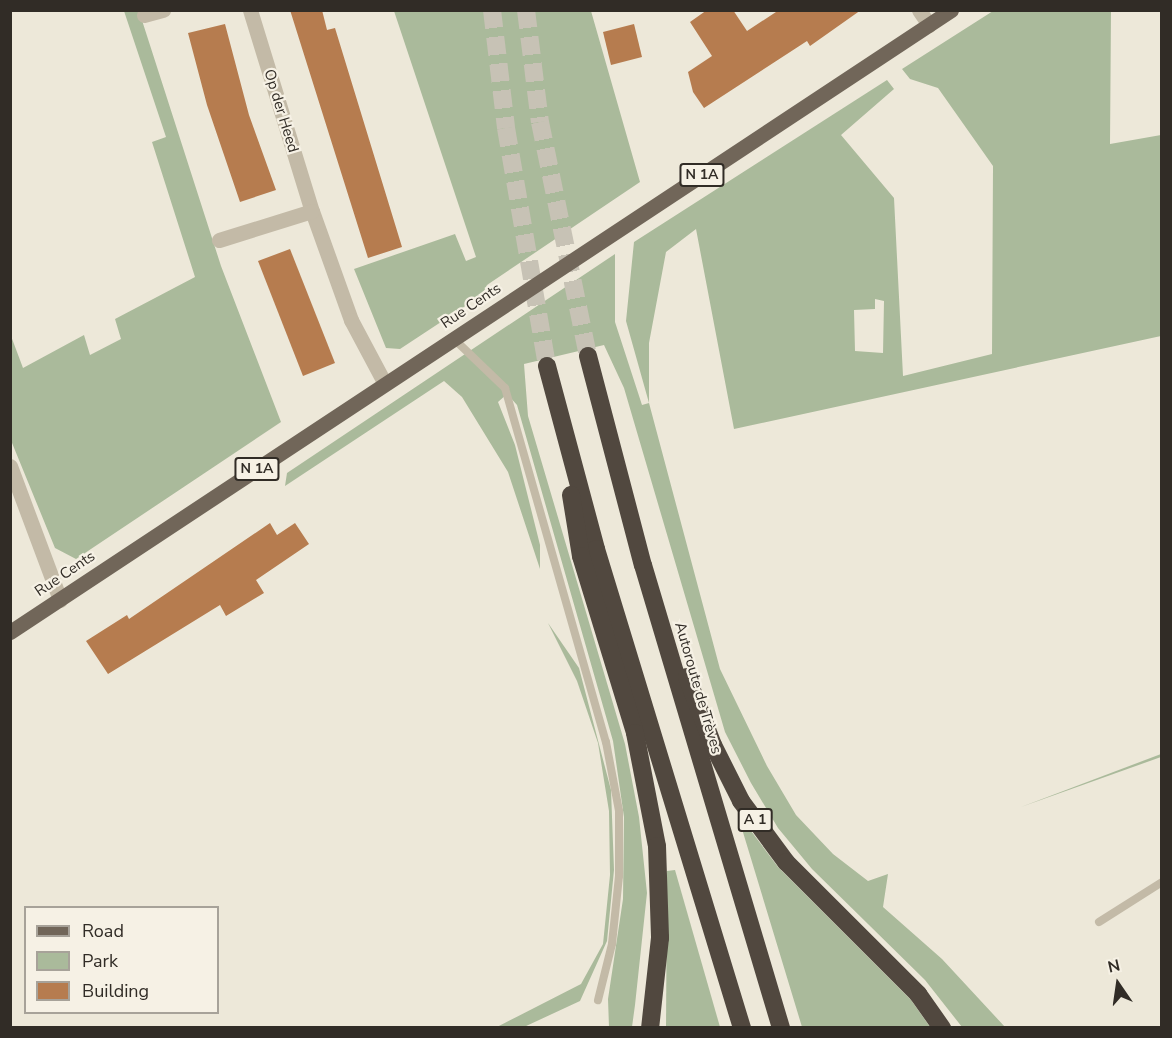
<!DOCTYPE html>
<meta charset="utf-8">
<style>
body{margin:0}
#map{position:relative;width:1172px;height:1038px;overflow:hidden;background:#ede8d9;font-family:"Nunito Sans",sans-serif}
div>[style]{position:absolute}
.green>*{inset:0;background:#aaba9b}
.building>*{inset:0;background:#b67c4f}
.motorway-tunnel>*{height:18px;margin-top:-9px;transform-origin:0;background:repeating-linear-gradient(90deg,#c7c2b5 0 18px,transparent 0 27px)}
.service>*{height:8px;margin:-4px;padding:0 4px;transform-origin:4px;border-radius:4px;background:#c3baa7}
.minor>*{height:15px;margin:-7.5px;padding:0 7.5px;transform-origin:7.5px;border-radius:7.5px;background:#c3baa7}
.primary>*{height:15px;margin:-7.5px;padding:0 7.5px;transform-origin:7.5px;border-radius:7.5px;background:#716659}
.motorway>*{height:18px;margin:-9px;padding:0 9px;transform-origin:9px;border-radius:9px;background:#51483f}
span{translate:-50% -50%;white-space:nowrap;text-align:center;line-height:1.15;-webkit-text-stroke:4.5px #f6f1e5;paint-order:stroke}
.shield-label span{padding:2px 4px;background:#f6f1e5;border:2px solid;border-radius:4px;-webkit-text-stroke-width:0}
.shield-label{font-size:14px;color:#312c26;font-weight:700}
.street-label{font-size:15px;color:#312c26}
.frame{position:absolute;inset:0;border:12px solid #312c26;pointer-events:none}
.legend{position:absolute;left:24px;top:906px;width:195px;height:108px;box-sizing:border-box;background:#f6f1e5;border:2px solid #a7a299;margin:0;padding:8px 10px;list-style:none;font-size:18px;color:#312c26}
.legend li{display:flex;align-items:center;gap:12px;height:30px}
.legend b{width:30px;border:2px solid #a7a299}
.north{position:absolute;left:1088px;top:954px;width:60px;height:60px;-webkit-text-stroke:4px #f6f1e5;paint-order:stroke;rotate:347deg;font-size:16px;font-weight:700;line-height:24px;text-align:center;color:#312c26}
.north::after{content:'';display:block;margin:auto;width:21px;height:27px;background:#312c26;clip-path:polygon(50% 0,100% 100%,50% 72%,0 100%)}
</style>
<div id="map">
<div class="green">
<div style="clip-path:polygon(124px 11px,139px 11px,221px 266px,281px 422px,76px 559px,55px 548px,10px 438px,11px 336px,23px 368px,84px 335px,90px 355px,121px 339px,115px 319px,195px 277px,152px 142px,166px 137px)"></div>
<div style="clip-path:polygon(394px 11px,591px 11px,640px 182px,487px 285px,482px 295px,400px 349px,386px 348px,354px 269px,455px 234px,466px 261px,476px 257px)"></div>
<div style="clip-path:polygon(evenodd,993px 11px,1111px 11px,1110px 144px,1161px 135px,1161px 336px,734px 429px,696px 229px,666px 252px,649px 343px,649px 403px,720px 669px,767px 766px,796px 815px,833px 854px,868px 881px,888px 874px,883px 907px,942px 959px,1005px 1027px,962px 1027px,925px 980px,812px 869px,778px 828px,751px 783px,725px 732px,624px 388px,604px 345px,524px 364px,528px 416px,625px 744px,639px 817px,647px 893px,635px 1005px,632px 1027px,609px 1027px,608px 999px,623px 899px,624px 817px,613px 741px,517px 405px,507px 394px,498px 402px,515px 445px,540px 545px,540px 569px,508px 472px,462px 397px,444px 381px,285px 486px,287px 473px,615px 254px,615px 322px,642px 405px,649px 403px,626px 321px,634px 242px,887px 80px,894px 89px,841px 135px,894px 198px,903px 376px,992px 354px,993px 166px,938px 88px,910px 79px,902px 69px,993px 11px,875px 299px,884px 301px,883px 353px,855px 351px,854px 310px,875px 309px,875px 299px)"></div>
<div style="clip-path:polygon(548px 623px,579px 668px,611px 790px,614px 870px,607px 941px,580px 1001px,524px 1027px,495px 1028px,581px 984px,603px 944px,610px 875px,609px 811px,598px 743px,577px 681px)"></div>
<div style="clip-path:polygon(1161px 754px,1161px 757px,1021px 807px)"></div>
<div style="clip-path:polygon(748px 827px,778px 867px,911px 1000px,930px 1027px,802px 1027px,742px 829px)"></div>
<div style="clip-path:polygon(675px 870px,720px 1027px,666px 1028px,667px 871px)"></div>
</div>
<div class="building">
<div style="clip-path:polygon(290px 10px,322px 10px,327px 30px,335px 28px,402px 247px,368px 258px)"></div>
<div style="clip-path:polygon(707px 10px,733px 10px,747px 31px,779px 10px,861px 10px,810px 46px,807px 41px,704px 108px,693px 92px,688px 72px,712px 56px,690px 22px)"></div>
<div style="clip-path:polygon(225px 24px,249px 115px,276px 190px,240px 202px,207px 105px,188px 33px)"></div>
<div style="clip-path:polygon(634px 24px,642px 57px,611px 65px,603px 32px)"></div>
<div style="clip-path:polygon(290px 249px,335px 363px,303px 376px,258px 261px)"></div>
<div style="clip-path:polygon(270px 523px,277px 535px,295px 523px,309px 544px,256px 580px,264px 593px,226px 616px,220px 605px,108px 674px,86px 641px,127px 615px,129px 619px)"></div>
</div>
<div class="motorway-tunnel">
<div style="left:492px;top:10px;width:119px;rotate:83.2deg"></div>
<div style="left:506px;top:128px;width:242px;rotate:80.2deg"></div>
<div style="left:526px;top:10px;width:113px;rotate:82.9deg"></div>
<div style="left:540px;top:122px;width:239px;rotate:78.4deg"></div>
</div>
<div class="service">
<div style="left:454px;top:339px;width:71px;rotate:43.9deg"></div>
<div style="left:505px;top:388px;width:368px;rotate:74.1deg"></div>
<div style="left:606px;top:742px;width:70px;rotate:79.3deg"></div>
<div style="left:619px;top:811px;width:65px;rotate:90deg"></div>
<div style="left:619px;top:876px;width:68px;rotate:95.9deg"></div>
<div style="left:612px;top:944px;width:58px;rotate:104deg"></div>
<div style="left:1099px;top:922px;width:75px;rotate:-32.4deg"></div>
</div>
<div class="minor">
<div style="left:250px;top:10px;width:210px;rotate:72.9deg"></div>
<div style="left:312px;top:211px;width:116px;rotate:70.3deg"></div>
<div style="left:351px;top:320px;width:72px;rotate:62deg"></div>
<div style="left:919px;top:10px;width:18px;rotate:56deg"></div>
<div style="left:144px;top:15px;width:20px;rotate:-15deg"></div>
<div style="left:219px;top:240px;width:97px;rotate:-17.3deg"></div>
<div style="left:10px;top:466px;width:143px;rotate:69.5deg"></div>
</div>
<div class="primary">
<div style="left:10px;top:632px;width:1128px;rotate:-33.46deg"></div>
</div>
<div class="motorway">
<div style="left:588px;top:356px;width:216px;rotate:75.3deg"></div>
<div style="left:643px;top:565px;width:483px;rotate:73.4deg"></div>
<div style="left:547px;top:366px;width:189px;rotate:75deg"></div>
<div style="left:596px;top:549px;width:501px;rotate:73.05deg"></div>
<div style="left:571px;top:495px;width:62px;rotate:80.7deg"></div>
<div style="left:581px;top:556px;width:185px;rotate:73deg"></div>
<div style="left:635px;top:733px;width:115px;rotate:79deg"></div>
<div style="left:657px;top:846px;width:92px;rotate:88.1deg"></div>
<div style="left:660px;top:938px;width:91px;rotate:96.3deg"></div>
<div style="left:687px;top:677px;width:73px;rotate:69.1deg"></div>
<div style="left:713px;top:745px;width:63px;rotate:63.4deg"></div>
<div style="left:741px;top:801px;width:76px;rotate:53.6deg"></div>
<div style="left:786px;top:862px;width:187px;rotate:45deg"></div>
<div style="left:918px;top:994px;width:42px;rotate:54.8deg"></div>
</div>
<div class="shield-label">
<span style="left:702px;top:175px">N 1A</span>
<span style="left:257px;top:469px">N 1A</span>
<span style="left:755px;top:820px">A 1</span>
</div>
<div class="street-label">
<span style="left:281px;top:111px;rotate:73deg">Op der Heed</span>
<span style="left:471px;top:306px;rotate:-34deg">Rue Cents</span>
<span style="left:65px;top:574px;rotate:-34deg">Rue Cents</span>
<span style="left:698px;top:688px;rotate:74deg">Autoroute de Trèves</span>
</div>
<div class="frame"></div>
<ul class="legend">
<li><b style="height:8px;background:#716659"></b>Road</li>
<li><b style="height:16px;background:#aaba9b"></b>Park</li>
<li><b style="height:16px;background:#b67c4f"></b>Building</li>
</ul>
<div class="north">N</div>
</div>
